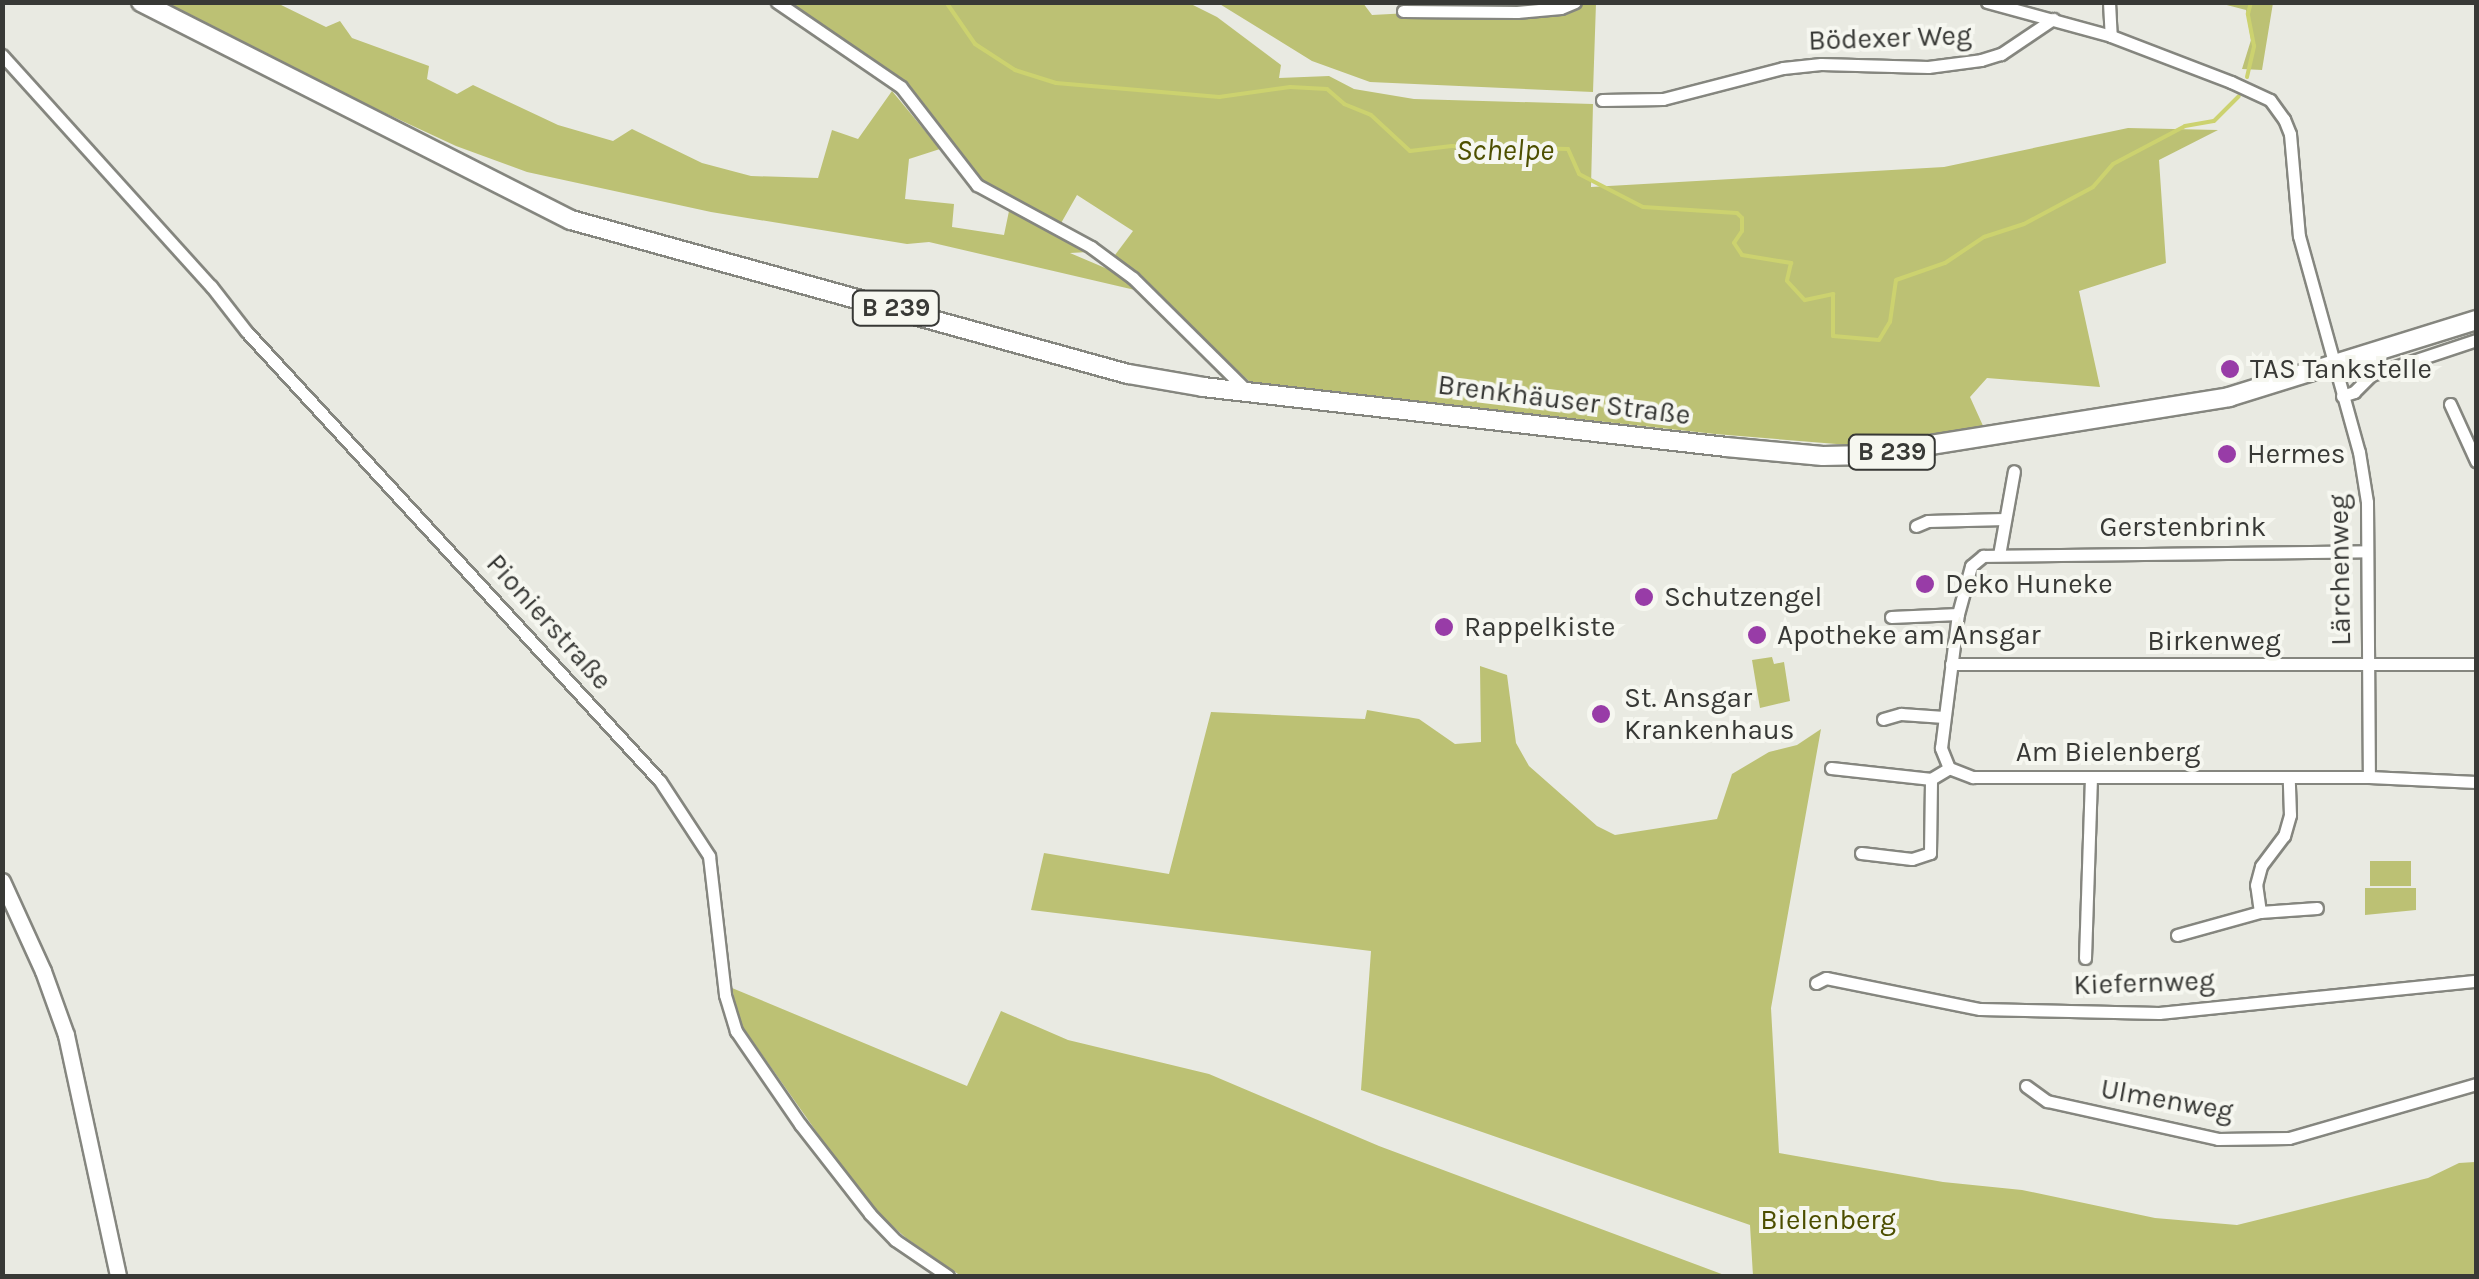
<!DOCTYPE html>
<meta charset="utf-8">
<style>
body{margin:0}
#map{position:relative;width:2479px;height:1279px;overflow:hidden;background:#e9eae2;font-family:Karla,sans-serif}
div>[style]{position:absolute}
.green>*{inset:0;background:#bcc174}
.stream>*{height:4px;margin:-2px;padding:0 2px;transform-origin:2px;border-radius:2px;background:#ccd26f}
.roads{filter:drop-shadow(2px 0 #85867f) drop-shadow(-2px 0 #85867f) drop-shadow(0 2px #85867f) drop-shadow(0 -2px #85867f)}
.street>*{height:11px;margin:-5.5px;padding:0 5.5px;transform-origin:5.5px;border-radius:5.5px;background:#fff}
.secondary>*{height:15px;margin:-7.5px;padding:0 7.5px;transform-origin:7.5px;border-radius:7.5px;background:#fff}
.primary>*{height:18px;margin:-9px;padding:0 9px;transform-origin:9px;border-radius:9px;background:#fff}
.dots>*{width:28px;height:28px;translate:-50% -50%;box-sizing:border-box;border:5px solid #f6f7f0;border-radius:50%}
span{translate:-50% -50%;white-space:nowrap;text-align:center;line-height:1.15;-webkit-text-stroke:8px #f6f7f0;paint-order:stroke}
.shield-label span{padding:2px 8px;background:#f6f7f0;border:2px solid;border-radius:8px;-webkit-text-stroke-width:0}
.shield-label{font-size:25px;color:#383936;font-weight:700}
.street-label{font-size:28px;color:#383936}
.poi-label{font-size:28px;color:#383936}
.left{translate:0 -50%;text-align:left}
.park-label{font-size:28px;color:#4c4e00}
.water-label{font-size:30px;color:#4e5000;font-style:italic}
.frame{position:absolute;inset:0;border:5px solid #383936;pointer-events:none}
</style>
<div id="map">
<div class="green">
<div style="clip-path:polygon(275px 2px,326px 27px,340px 21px,352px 38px,429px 66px,427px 79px,457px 94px,473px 85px,558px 125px,613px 141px,632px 129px,702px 163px,751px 176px,818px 178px,832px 130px,858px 139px,892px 91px,940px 149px,909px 159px,905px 199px,954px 204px,952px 227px,1004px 235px,1009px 211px,1088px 252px,1070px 253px,1117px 273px,1135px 290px,929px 242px,907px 244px,711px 212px,527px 172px,456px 146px,258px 54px,165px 3px)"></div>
<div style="clip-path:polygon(782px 3px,1189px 3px,1217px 17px,1281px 65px,1279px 78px,1329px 76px,1354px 89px,1414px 99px,1593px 104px,1591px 187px,1944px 167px,2128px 128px,2218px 130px,2159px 160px,2166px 263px,2079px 291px,2100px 387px,1987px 378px,1970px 397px,1984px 428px,1861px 446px,1715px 434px,1251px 383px,1115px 255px,1133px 231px,1077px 195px,1060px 225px,981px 181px,904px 86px)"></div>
<div style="clip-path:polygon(1218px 3px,1363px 3px,1372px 15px,1596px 3px,1593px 92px,1370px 82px,1312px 61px)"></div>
<div style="clip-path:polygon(2219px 3px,2273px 3px,2262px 70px,2242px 69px,2251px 40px,2246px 10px)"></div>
<div style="clip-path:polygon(1772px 657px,1774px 664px,1784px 662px,1790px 701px,1760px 708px,1752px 660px)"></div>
<div style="clip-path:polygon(1480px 666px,1507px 675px,1516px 743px,1529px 766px,1597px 826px,1615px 835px,1717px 819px,1732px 774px,1769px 752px,1797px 745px,1821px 729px,1771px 1008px,1779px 1153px,1943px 1182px,2022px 1190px,2155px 1218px,2237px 1225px,2428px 1178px,2459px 1163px,2475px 1162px,2476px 1276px,1753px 1276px,1750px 1225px,1361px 1090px,1371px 951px,1031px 910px,1044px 853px,1169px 874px,1211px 712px,1365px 719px,1367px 710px,1419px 719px,1455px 744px,1481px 742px)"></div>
<div style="clip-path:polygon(2370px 861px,2411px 861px,2411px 886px,2370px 886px)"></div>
<div style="clip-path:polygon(2365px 888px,2416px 888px,2416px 910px,2365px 915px)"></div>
<div style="clip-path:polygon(732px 988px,967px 1086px,1001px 1011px,1068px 1040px,1209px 1074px,1379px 1146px,1727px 1276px,961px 1276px,906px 1238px,866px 1202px,739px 1022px)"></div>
</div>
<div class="stream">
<div style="left:946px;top:2px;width:51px;rotate:55.4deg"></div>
<div style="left:975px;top:44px;width:48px;rotate:33deg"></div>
<div style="left:1015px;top:70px;width:43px;rotate:17.6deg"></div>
<div style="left:1056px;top:83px;width:164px;rotate:4.9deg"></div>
<div style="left:1219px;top:97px;width:72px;rotate:-8deg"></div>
<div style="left:1290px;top:87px;width:37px;rotate:3deg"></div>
<div style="left:1327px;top:89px;width:23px;rotate:41deg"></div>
<div style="left:1344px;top:104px;width:29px;rotate:22deg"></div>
<div style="left:1371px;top:115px;width:53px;rotate:42.7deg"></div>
<div style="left:1410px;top:151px;width:42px;rotate:-6.8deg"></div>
<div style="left:1452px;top:146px;width:116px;rotate:1.5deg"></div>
<div style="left:1568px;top:149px;width:27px;rotate:66deg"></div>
<div style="left:1579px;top:174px;width:72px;rotate:27.3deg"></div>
<div style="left:1643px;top:207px;width:94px;rotate:3.7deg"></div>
<div style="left:1737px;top:213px;width:7px;rotate:45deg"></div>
<div style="left:1742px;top:218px;width:13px;rotate:90deg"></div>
<div style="left:1742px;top:231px;width:14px;rotate:124deg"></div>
<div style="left:1734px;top:243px;width:14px;rotate:56deg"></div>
<div style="left:1742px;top:255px;width:50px;rotate:9.3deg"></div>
<div style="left:1791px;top:263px;width:18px;rotate:103deg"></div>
<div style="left:1787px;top:281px;width:26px;rotate:47deg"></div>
<div style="left:1805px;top:300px;width:29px;rotate:-12deg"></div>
<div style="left:1833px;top:294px;width:42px;rotate:90deg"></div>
<div style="left:1833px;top:336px;width:46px;rotate:5deg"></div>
<div style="left:1879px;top:340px;width:21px;rotate:-59deg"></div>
<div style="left:1890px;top:322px;width:42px;rotate:-81.9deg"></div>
<div style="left:1896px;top:280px;width:52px;rotate:-19.1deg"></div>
<div style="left:1945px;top:263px;width:47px;rotate:-33.7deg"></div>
<div style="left:1984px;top:237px;width:42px;rotate:-18deg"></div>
<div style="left:2024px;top:224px;width:78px;rotate:-28.2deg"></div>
<div style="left:2093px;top:187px;width:30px;rotate:-49deg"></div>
<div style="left:2113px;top:164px;width:81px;rotate:-27.8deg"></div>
<div style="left:2185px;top:126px;width:29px;rotate:-10deg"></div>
<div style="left:2214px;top:121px;width:35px;rotate:-45deg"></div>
<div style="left:2247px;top:77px;width:32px;rotate:-77deg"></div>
<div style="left:2254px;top:46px;width:33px;rotate:-101deg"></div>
<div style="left:2248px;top:14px;width:12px;rotate:-76deg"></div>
</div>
<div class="roads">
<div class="street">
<div style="left:777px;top:2px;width:150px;rotate:34.4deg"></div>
<div style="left:901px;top:87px;width:124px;rotate:52.2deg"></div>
<div style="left:977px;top:185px;width:130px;rotate:28.5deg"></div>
<div style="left:1091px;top:247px;width:52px;rotate:36.4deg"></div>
<div style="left:1133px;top:278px;width:162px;rotate:44.7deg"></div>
<div style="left:1987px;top:2px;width:129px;rotate:15.3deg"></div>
<div style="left:2111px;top:36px;width:129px;rotate:21deg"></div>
<div style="left:2231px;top:82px;width:43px;rotate:24.8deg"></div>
<div style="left:2270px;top:100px;width:24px;rotate:54deg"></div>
<div style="left:2284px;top:119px;width:16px;rotate:68deg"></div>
<div style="left:2290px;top:134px;width:102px;rotate:85deg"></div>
<div style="left:2299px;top:236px;width:224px;rotate:74.5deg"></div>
<div style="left:2359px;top:452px;width:51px;rotate:80.9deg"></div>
<div style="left:2367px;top:502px;width:275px;rotate:89.6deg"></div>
<div style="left:2109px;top:2px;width:34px;rotate:87deg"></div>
<div style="left:1403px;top:11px;width:114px;rotate:0.5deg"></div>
<div style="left:1517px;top:12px;width:44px;rotate:-5.2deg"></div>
<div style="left:1561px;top:8px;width:15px;rotate:-23deg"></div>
<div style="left:2px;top:55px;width:312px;rotate:47.9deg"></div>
<div style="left:211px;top:286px;width:57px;rotate:52.1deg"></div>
<div style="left:246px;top:331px;width:611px;rotate:47.39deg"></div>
<div style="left:660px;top:781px;width:90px;rotate:56.8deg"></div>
<div style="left:709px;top:856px;width:140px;rotate:83.4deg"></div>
<div style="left:725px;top:995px;width:38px;rotate:73deg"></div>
<div style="left:736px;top:1031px;width:113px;rotate:55.5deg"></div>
<div style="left:800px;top:1124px;width:114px;rotate:52.1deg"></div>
<div style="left:870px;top:1214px;width:36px;rotate:46deg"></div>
<div style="left:895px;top:1240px;width:64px;rotate:34.2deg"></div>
<div style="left:1602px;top:100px;width:61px;rotate:-0.9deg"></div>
<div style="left:1663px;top:99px;width:124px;rotate:-14.5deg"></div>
<div style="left:1783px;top:68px;width:38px;rotate:-6deg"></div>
<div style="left:1821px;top:64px;width:107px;rotate:1.6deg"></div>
<div style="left:1928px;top:67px;width:53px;rotate:-7.5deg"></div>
<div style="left:1981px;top:60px;width:21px;rotate:-17deg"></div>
<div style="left:2001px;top:54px;width:63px;rotate:-33.9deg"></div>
<div style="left:2342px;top:396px;width:13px;rotate:-18deg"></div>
<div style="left:2354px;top:392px;width:24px;rotate:-45deg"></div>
<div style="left:2371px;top:375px;width:111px;rotate:-18.4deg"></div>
<div style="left:2450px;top:404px;width:63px;rotate:65.5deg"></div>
<div style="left:1916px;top:526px;width:13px;rotate:-23deg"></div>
<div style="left:1928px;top:521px;width:77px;rotate:-1.5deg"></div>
<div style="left:1999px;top:555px;width:85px;rotate:-79.9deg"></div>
<div style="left:1891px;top:617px;width:67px;rotate:-2.6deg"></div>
<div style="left:1951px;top:664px;width:525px"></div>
<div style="left:1883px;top:719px;width:19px;rotate:-16deg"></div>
<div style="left:1901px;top:714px;width:43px;rotate:4deg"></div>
<div style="left:1831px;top:768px;width:101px;rotate:6.3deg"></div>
<div style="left:1949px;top:768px;width:22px;rotate:-112deg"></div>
<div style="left:1941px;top:748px;width:135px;rotate:-82.8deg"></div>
<div style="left:1958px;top:614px;width:50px;rotate:-74.8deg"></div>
<div style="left:1971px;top:566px;width:16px;rotate:-40deg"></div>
<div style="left:1983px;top:556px;width:384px;rotate:-0.7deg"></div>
<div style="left:1861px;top:853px;width:51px;rotate:6.7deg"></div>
<div style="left:1912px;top:859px;width:19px;rotate:-18deg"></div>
<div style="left:1930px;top:853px;width:74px;rotate:-89.2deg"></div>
<div style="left:1931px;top:779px;width:21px;rotate:-31deg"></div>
<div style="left:1949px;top:768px;width:26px;rotate:21deg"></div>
<div style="left:1973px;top:777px;width:396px"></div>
<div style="left:2369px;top:777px;width:107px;rotate:2.7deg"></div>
<div style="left:2260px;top:912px;width:27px;rotate:-98deg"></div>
<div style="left:2256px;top:885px;width:20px;rotate:-75deg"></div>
<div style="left:2261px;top:866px;width:38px;rotate:-53deg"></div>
<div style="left:2284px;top:836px;width:22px;rotate:-74deg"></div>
<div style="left:2290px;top:815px;width:36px;rotate:-92deg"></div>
<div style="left:2177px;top:935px;width:86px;rotate:-15.5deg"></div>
<div style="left:2260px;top:912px;width:57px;rotate:-4deg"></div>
<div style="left:2085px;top:958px;width:181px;rotate:-88.1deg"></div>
<div style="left:1816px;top:983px;width:11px;rotate:-27deg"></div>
<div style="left:1826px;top:978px;width:157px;rotate:11.4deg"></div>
<div style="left:1980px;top:1009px;width:179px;rotate:1.3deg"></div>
<div style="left:2159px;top:1013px;width:319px;rotate:-5.8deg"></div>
<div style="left:2026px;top:1086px;width:26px;rotate:36deg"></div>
<div style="left:2047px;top:1101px;width:175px;rotate:12.5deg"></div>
<div style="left:2218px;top:1139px;width:71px;rotate:-0.8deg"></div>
<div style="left:2289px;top:1138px;width:195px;rotate:-16.1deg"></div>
</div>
<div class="secondary">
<div style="left:2px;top:881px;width:99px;rotate:65.5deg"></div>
<div style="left:43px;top:971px;width:68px;rotate:70.2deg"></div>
<div style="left:66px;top:1035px;width:247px;rotate:77.8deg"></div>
</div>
<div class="primary">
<div style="left:141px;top:2px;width:482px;rotate:26.9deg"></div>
<div style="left:571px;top:220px;width:578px;rotate:15.46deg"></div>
<div style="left:1128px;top:374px;width:76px;rotate:9.8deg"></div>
<div style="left:1203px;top:387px;width:526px;rotate:6.54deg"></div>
<div style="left:1726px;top:447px;width:97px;rotate:5.3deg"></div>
<div style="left:1823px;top:456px;width:45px;rotate:-1.3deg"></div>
<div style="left:1868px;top:455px;width:366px;rotate:-9.1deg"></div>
<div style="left:2229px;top:397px;width:259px;rotate:-17.3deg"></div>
</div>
</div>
<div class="dots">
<div style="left:2230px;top:369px;background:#983ca7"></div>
<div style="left:2227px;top:454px;background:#983ca7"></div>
<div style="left:1925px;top:584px;background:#983ca7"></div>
<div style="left:1644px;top:597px;background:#983ca7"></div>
<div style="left:1444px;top:627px;background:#983ca7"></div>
<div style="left:1757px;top:635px;background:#983ca7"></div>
<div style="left:1601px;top:714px;background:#983ca7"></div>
</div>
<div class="shield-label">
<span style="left:896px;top:308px">B 239</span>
<span style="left:1892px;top:452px">B 239</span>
</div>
<div class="street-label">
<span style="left:1890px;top:38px;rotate:-2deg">Bödexer Weg</span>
<span style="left:1564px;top:400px;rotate:7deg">Brenkhäuser Straße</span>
<span style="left:2183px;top:527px">Gerstenbrink</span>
<span style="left:2340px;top:570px;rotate:-91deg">Lärchenweg</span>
<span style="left:549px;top:622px;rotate:48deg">Pionierstraße</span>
<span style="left:2214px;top:641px">Birkenweg</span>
<span style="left:2108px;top:752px">Am Bielenberg</span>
<span style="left:2144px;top:983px;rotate:-2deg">Kiefernweg</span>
<span style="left:2167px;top:1100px;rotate:10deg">Ulmenweg</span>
</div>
<div class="poi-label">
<span class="left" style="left:2250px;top:369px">TAS Tankstelle</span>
<span class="left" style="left:2247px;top:454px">Hermes</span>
<span class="left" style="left:1945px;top:584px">Deko Huneke</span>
<span class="left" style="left:1664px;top:597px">Schutzengel</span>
<span class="left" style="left:1464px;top:627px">Rappelkiste</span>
<span class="left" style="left:1777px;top:635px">Apotheke am Ansgar</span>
<span class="left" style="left:1624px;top:714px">St. Ansgar<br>Krankenhaus</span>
</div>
<div class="park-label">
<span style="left:1828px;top:1220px">Bielenberg</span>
</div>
<div class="water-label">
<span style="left:1505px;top:150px">Schelpe</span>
</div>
<div class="frame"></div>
</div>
